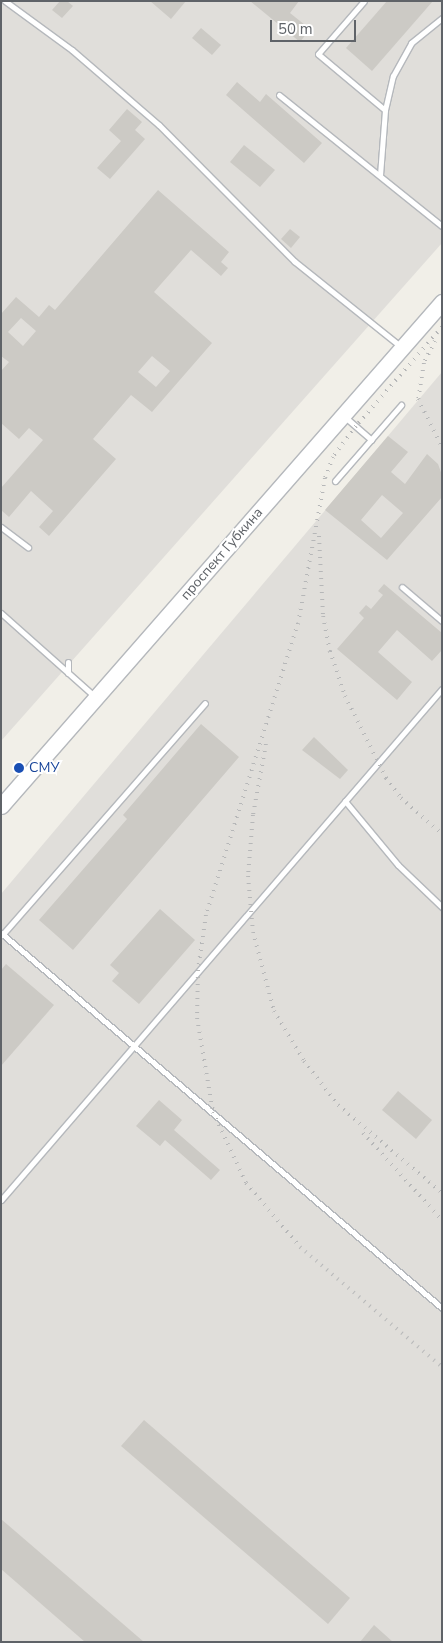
<!DOCTYPE html>
<meta charset="utf-8">
<style>
body{margin:0}
#map{position:relative;width:443px;height:1643px;overflow:hidden;background:#f1efe8;font-family:"Nunito Sans",sans-serif}
div>[style]{position:absolute}
.industrial>*{inset:0;background:#e0deda}
.building>*{inset:0;background:#cccac5}
.roads{filter:drop-shadow(1px 0 #b5b8bc) drop-shadow(-1px 0 #b5b8bc) drop-shadow(0 1px #b5b8bc) drop-shadow(0 -1px #b5b8bc)}
.service>*{height:5px;margin:-2.5px;padding:0 2.5px;transform-origin:2.5px;border-radius:2.5px;background:#fff}
.secondary>*{height:15px;margin:-7.5px;padding:0 7.5px;transform-origin:7.5px;border-radius:7.5px;background:#fff}
.rail>*{height:4px;margin-top:-2px;transform-origin:0;background:repeating-linear-gradient(90deg,#b6b7b8 0 1px,transparent 0 7px)}
.dots>*{width:14px;height:14px;translate:-50% -50%;box-sizing:border-box;border:2px solid #fff;border-radius:50%}
span{translate:-50% -50%;white-space:nowrap;text-align:center;line-height:1.15;-webkit-text-stroke:4px #fff;paint-order:stroke}
.street-label{font-size:14px;color:#5f6368}
.transit-label{font-size:14px;color:#164399}
.left{translate:0 -50%;text-align:left}
.frame{position:absolute;inset:0;border:2px solid #5f6368;pointer-events:none}
.scale{position:absolute;left:270px;top:20px;width:86px;height:22px;box-sizing:border-box;border:2px solid #5f6368;border-top:0;padding-left:6px;font-size:15px;line-height:18px;white-space:nowrap;color:#5f6368;-webkit-text-stroke:4px #fff;paint-order:stroke}
</style>
<div id="map">
<div class="industrial">
<div style="clip-path:polygon(1px 1px,442px 1px,442px 243px,1px 741px)"></div>
<div style="clip-path:polygon(442px 372px,442px 1642px,1px 1642px,1px 894px)"></div>
</div>
<div class="building">
<div style="clip-path:polygon(60px 1px,67px 1px,73px 6px,62px 18px,52px 10px)"></div>
<div style="clip-path:polygon(150px 1px,186px 1px,171px 19px)"></div>
<div style="clip-path:polygon(250px 1px,299px 1px,290px 13px,310px 29px,300px 42px)"></div>
<div style="clip-path:polygon(387px 1px,433px 1px,372px 71px,346px 48px)"></div>
<div style="clip-path:polygon(201px 28px,221px 45px,212px 55px,192px 38px)"></div>
<div style="clip-path:polygon(237px 82px,260px 102px,266px 94px,322px 143px,304px 163px,226px 95px)"></div>
<div style="clip-path:polygon(127px 109px,142px 122px,135px 130px,145px 139px,110px 179px,97px 168px,121px 141px,109px 130px)"></div>
<div style="clip-path:polygon(244px 145px,275px 170px,260px 187px,230px 162px)"></div>
<div style="clip-path:polygon(evenodd,158px 190px,229px 252px,221px 262px,228px 268px,221px 276px,191px 250px,154px 292px,212px 343px,152px 412px,131px 395px,93px 439px,116px 459px,49px 536px,39px 527px,53px 511px,31px 491px,9px 517px,1px 510px,1px 488px,43px 440px,29px 428px,19px 439px,1px 423px,1px 371px,9px 362px,1px 356px,1px 314px,16px 297px,39px 317px,49px 305px,55px 310px,158px 190px,21px 318px,36px 331px,23px 346px,8px 332px,21px 318px,158px 190px,152px 356px,170px 371px,156px 387px,138px 372px,152px 356px)"></div>
<div style="clip-path:polygon(290px 229px,300px 237px,291px 248px,281px 239px)"></div>
<div style="clip-path:polygon(evenodd,388px 436px,408px 452px,391px 472px,405px 484px,427px 454px,438px 464px,442px 475px,442px 497px,387px 560px,325px 510px,388px 436px,382px 495px,403px 513px,381px 538px,361px 520px,382px 495px)"></div>
<div style="clip-path:polygon(384px 584px,442px 633px,442px 650px,432px 661px,397px 630px,378px 652px,412px 682px,397px 700px,337px 649px,364px 618px,359px 613px,366px 605px,371px 609px,383px 595px,378px 591px)"></div>
<div style="clip-path:polygon(201px 724px,239px 757px,73px 950px,39px 920px,127px 819px,123px 815px)"></div>
<div style="clip-path:polygon(314px 737px,348px 770px,340px 779px,302px 750px)"></div>
<div style="clip-path:polygon(160px 909px,195px 940px,139px 1004px,112px 981px,119px 973px,110px 965px)"></div>
<div style="clip-path:polygon(6px 964px,54px 1005px,1px 1066px,1px 970px)"></div>
<div style="clip-path:polygon(398px 1091px,432px 1120px,416px 1139px,382px 1110px)"></div>
<div style="clip-path:polygon(159px 1100px,182px 1120px,174px 1130px,220px 1170px,211px 1180px,165px 1140px,160px 1146px,136px 1126px)"></div>
<div style="clip-path:polygon(144px 1420px,350px 1598px,328px 1624px,121px 1446px)"></div>
<div style="clip-path:polygon(1px 1519px,144px 1642px,85px 1642px,1px 1569px)"></div>
<div style="clip-path:polygon(374px 1625px,393px 1642px,360px 1642px)"></div>
</div>
<div class="roads">
<div class="service">
<div style="left:5px;top:1px;width:83px;rotate:36.2deg"></div>
<div style="left:72px;top:50px;width:115px;rotate:40.8deg"></div>
<div style="left:159px;top:125px;width:192px;rotate:45.2deg"></div>
<div style="left:294px;top:261px;width:136px;rotate:38.7deg"></div>
<div style="left:364px;top:1px;width:70px;rotate:131deg"></div>
<div style="left:318px;top:54px;width:87px;rotate:39.9deg"></div>
<div style="left:279px;top:95px;width:209px;rotate:38.8deg"></div>
<div style="left:380px;top:175px;width:65px;rotate:-85.6deg"></div>
<div style="left:385px;top:110px;width:35px;rotate:-77deg"></div>
<div style="left:393px;top:76px;width:38px;rotate:-61deg"></div>
<div style="left:411px;top:43px;width:40px;rotate:-39deg"></div>
<div style="left:345px;top:417px;width:35px;rotate:41deg"></div>
<div style="left:335px;top:481px;width:101px;rotate:-49deg"></div>
<div style="left:1px;top:527px;width:34px;rotate:37deg"></div>
<div style="left:402px;top:587px;width:52px;rotate:40.4deg"></div>
<div style="left:1px;top:613px;width:125px;rotate:41.7deg"></div>
<div style="left:68px;top:662px;width:11px;rotate:90deg"></div>
<div style="left:345px;top:801px;width:83px;rotate:50.4deg"></div>
<div style="left:398px;top:865px;width:61px;rotate:43.7deg"></div>
<div style="left:1px;top:933px;width:579px;rotate:40.38deg"></div>
<div style="left:2px;top:935px;width:308px;rotate:-48.8deg"></div>
<div style="left:1px;top:1200px;width:675px;rotate:-49.21deg"></div>
</div>
<div class="secondary">
<div style="left:1px;top:806px;width:670px;rotate:-48.81deg"></div>
</div>
</div>
<div class="rail">
<div style="left:442px;top:327px;width:131px;rotate:131deg"></div>
<div style="left:356px;top:426px;width:39px;rotate:127deg"></div>
<div style="left:333px;top:457px;width:22px;rotate:111deg"></div>
<div style="left:325px;top:478px;width:147px;rotate:100.5deg"></div>
<div style="left:298px;top:623px;width:306px;rotate:107.5deg"></div>
<div style="left:206px;top:915px;width:56px;rotate:98.3deg"></div>
<div style="left:198px;top:970px;width:48px;rotate:91.2deg"></div>
<div style="left:197px;top:1018px;width:95px;rotate:80.3deg"></div>
<div style="left:213px;top:1112px;width:78px;rotate:65.1deg"></div>
<div style="left:246px;top:1183px;width:84px;rotate:49.8deg"></div>
<div style="left:300px;top:1247px;width:186px;rotate:40.2deg"></div>
<div style="left:435px;top:341px;width:25px;rotate:117deg"></div>
<div style="left:424px;top:363px;width:36px;rotate:99deg"></div>
<div style="left:418px;top:399px;width:54px;rotate:63.4deg"></div>
<div style="left:319px;top:536px;width:80px;rotate:87.1deg"></div>
<div style="left:323px;top:616px;width:36px;rotate:79deg"></div>
<div style="left:330px;top:651px;width:47px;rotate:71.6deg"></div>
<div style="left:345px;top:696px;width:92px;rotate:63.4deg"></div>
<div style="left:386px;top:778px;width:25px;rotate:53deg"></div>
<div style="left:401px;top:798px;width:55px;rotate:41.3deg"></div>
<div style="left:266px;top:744px;width:72px;rotate:100.4deg"></div>
<div style="left:253px;top:815px;width:61px;rotate:94.7deg"></div>
<div style="left:248px;top:876px;width:56px;rotate:84.9deg"></div>
<div style="left:253px;top:932px;width:82px;rotate:75.1deg"></div>
<div style="left:274px;top:1011px;width:58px;rotate:59deg"></div>
<div style="left:304px;top:1061px;width:56px;rotate:52.3deg"></div>
<div style="left:338px;top:1105px;width:136px;rotate:40.2deg"></div>
<div style="left:363px;top:1133px;width:118px;rotate:47.8deg"></div>
</div>
<div class="dots">
<div style="left:19px;top:768px;background:#1a4fb4"></div>
</div>
<div class="street-label">
<span style="left:222px;top:554px;rotate:-49deg">проспект Губкина</span>
</div>
<div class="transit-label">
<span class="left" style="left:29px;top:768px">СМУ</span>
</div>
<div class="frame"></div>
<div class="scale">50 m</div>
</div>
